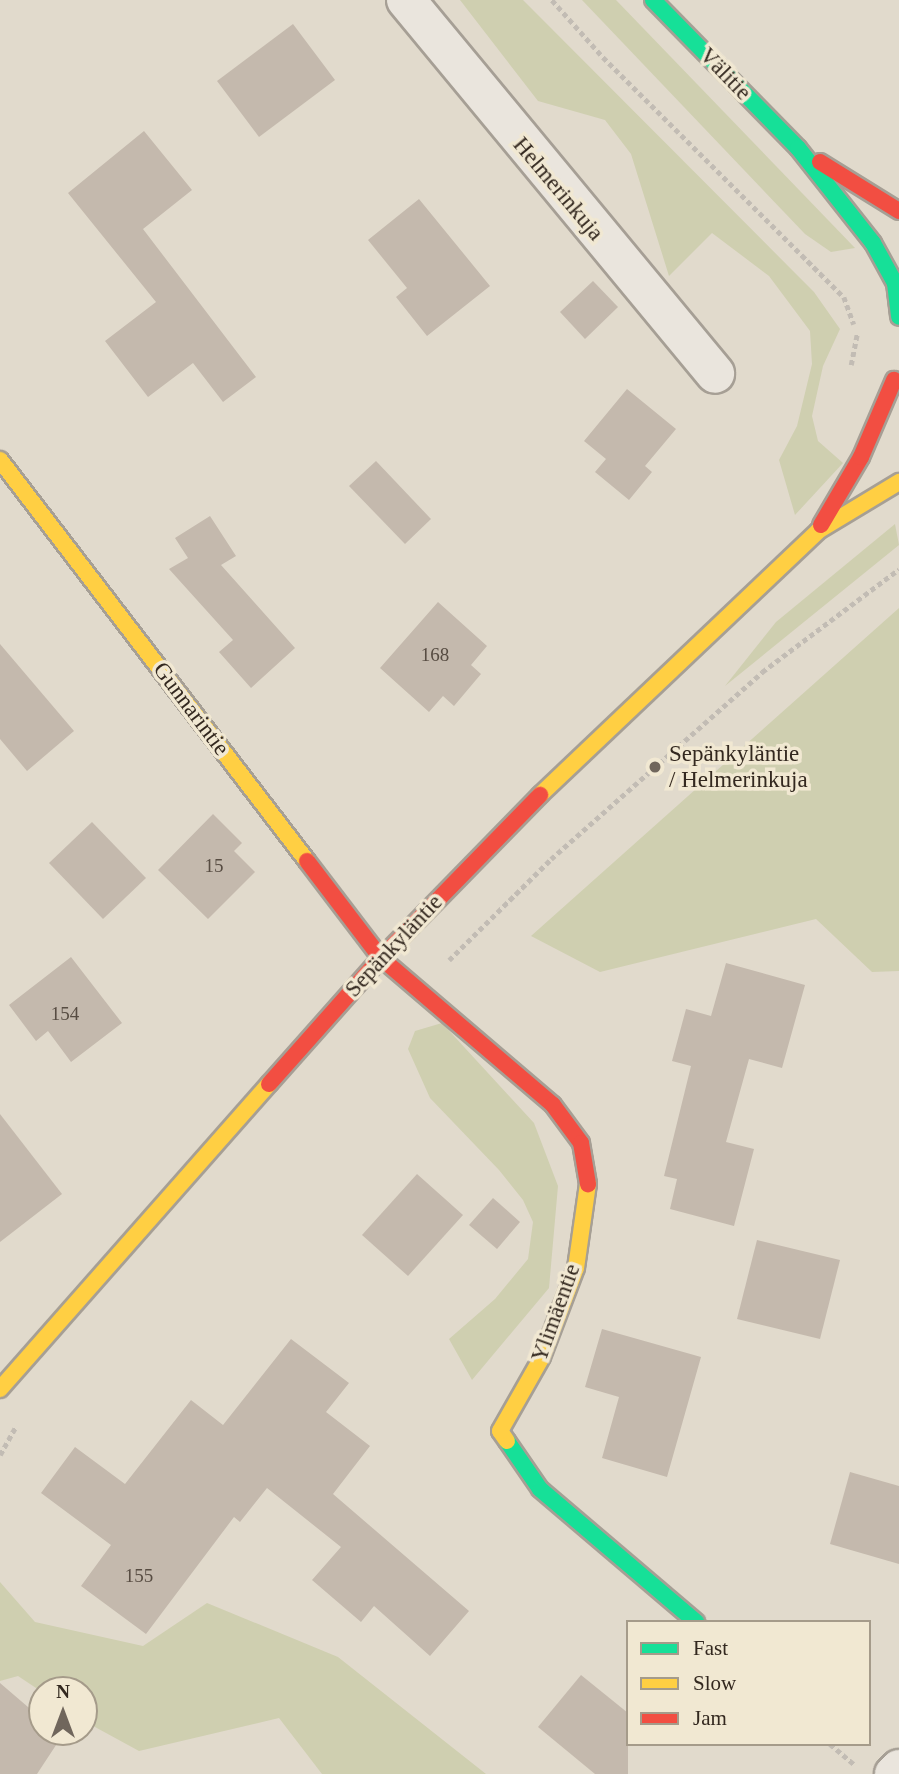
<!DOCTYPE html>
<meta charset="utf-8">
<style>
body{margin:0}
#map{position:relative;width:899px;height:1774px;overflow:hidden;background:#e1dacc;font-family:"Times New Roman",serif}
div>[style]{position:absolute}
.green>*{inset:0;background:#cfcfb0}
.building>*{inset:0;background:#c4b9ad}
.path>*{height:4.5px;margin-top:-2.25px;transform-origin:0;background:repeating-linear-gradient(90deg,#c2bcb4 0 5px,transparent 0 8.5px)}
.roads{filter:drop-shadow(2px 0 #a69f95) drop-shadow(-2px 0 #a69f95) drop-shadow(0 2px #a69f95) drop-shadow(0 -2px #a69f95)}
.street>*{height:38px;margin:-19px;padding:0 19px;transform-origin:19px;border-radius:19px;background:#eae5dd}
.fast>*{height:16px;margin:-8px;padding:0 8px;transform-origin:8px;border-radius:8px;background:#16e098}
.slow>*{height:16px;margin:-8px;padding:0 8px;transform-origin:8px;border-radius:8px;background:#ffcf43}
.jam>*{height:16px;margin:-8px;padding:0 8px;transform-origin:8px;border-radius:8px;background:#f24e42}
.dots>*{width:19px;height:19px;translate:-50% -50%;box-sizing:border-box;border:4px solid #f1e8d2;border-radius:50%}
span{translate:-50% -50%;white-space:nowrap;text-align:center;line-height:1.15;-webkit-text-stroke:7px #f1e8d2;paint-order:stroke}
.number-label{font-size:19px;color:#574c42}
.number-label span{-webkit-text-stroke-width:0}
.street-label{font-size:23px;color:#33281f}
.poi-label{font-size:23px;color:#33281f}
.left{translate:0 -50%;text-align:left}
.legend{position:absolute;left:626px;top:1620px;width:245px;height:126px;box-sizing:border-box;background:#f1e8d2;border:2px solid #a59b8a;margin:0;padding:9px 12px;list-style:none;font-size:21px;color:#33281f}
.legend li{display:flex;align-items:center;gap:14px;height:35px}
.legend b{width:35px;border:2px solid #a59b8a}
.north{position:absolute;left:28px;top:1676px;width:70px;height:70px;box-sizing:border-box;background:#f1e8d2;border:2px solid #a59b8a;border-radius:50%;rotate:0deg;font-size:19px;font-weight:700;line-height:28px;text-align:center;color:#33281f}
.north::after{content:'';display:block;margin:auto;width:24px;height:32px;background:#70665c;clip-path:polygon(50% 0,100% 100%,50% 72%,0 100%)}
</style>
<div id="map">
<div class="green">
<div style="clip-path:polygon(460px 0,523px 0,814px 292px,840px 329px,823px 366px,812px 416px,818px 441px,843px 463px,795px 515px,779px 460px,797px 426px,812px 364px,810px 331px,769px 276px,712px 233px,669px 276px,631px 154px,605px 120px,538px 101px)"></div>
<div style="clip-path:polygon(582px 0,616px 0,855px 248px,831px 252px,805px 234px)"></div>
<div style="clip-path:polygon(895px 524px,899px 545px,725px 686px,776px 622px)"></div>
<div style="clip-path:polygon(899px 608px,899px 971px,872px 972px,816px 919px,600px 972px,531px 936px)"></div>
<div style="clip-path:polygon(442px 1023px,534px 1123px,558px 1186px,549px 1288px,472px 1380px,449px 1339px,495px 1299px,528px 1259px,533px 1222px,523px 1200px,499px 1170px,430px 1098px,408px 1049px,415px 1031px)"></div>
<div style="clip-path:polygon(0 1582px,35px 1622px,143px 1646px,207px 1603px,338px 1657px,486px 1774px,322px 1774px,279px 1718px,139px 1751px,84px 1721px,84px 1690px,42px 1692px,18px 1676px,0 1681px)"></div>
</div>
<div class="building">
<div style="clip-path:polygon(293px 24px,335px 80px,259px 137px,217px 81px)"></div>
<div style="clip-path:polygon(144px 131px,192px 190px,143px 229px,256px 377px,223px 402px,193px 363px,148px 397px,105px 341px,156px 302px,68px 193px)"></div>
<div style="clip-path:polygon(419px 199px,490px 286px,427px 336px,396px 297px,407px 288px,368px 240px)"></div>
<div style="clip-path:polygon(593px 281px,618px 307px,585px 339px,560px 312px)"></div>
<div style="clip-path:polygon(627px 389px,676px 429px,645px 466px,652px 472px,629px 500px,595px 472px,606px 459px,584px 441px)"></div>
<div style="clip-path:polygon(376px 461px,431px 519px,405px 544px,349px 486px)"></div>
<div style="clip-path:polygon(210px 516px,236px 556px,221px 565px,295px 648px,251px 688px,219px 652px,233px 640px,169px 569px,188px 558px,175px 538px)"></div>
<div style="clip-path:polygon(438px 602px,487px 646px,471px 665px,481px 674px,454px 706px,443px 696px,429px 712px,380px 668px)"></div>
<div style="clip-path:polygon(0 644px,74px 731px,27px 771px,0 739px)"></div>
<div style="clip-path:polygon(213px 814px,242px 843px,234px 851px,255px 872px,208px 919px,158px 870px)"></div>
<div style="clip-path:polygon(92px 822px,146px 878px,103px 919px,49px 863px)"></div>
<div style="clip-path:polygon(71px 957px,122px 1023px,71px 1062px,48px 1031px,36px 1041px,9px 1005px)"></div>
<div style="clip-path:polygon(726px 963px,805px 985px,782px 1068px,749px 1059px,726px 1142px,754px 1149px,734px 1226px,670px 1209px,677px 1179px,664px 1176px,691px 1066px,672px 1061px,686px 1009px,711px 1016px)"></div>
<div style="clip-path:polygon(0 1114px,62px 1194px,0 1242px)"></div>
<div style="clip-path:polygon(417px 1174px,463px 1215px,408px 1276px,362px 1235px)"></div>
<div style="clip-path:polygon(493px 1198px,520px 1222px,497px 1249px,469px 1225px)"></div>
<div style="clip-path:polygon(757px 1240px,840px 1260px,820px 1339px,737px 1319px)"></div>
<div style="clip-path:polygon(602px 1329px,701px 1357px,667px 1477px,602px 1458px,619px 1397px,585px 1387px)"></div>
<div style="clip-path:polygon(291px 1339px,349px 1383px,326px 1412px,370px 1446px,333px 1494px,469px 1611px,430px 1656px,374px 1606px,361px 1622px,312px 1580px,341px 1547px,267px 1488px,240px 1522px,234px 1517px,146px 1634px,81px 1586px,111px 1545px,41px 1493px,75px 1447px,125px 1484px,191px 1400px,223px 1425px)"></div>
<div style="clip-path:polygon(850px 1472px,899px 1486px,899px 1564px,830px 1544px)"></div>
<div style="clip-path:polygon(581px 1675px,628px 1713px,628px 1774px,595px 1774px,538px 1727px)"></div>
<div style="clip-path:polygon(0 1683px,42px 1719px,42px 1732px,62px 1736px,37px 1774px,0 1774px)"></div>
</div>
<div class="path">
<div style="left:552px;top:0;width:76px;rotate:48.2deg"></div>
<div style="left:603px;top:57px;width:340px;rotate:44.9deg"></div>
<div style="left:844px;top:297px;width:29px;rotate:70deg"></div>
<div style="left:851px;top:365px;width:33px;rotate:-79deg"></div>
<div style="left:449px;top:960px;width:144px;rotate:-44.7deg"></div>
<div style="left:551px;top:859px;width:282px;rotate:-41.5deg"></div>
<div style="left:762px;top:672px;width:171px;rotate:-36.9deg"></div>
<div style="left:0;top:1455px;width:31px;rotate:-61deg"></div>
<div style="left:830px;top:1744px;width:31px;rotate:40deg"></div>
</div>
<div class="roads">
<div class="street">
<div style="left:406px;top:0;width:485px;rotate:50.4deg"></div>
<div style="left:894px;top:1774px;width:7px;rotate:-45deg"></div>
</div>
<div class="fast">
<div style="left:653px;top:0;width:207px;rotate:45.6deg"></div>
<div style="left:798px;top:148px;width:121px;rotate:51.7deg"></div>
<div style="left:873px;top:243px;width:46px;rotate:61.2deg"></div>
<div style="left:895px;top:283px;width:34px;rotate:83deg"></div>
<div style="left:507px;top:1441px;width:58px;rotate:55.5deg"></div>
<div style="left:540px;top:1489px;width:205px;rotate:40.4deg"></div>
</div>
<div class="slow">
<div style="left:0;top:460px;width:505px;rotate:52.56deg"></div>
<div style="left:540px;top:795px;width:383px;rotate:-43.5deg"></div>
<div style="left:818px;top:531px;width:95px;rotate:-31.2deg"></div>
<div style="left:0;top:1389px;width:407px;rotate:-48.6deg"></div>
<div style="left:507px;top:1441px;width:12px;rotate:-125deg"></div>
<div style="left:500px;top:1431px;width:85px;rotate:-60.4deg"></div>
<div style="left:542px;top:1357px;width:95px;rotate:-69.1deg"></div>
<div style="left:576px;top:1268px;width:85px;rotate:-81.9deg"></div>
</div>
<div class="jam">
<div style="left:820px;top:162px;width:93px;rotate:31.8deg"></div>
<div style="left:821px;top:525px;width:79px;rotate:-59.5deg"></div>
<div style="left:861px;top:457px;width:84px;rotate:-66.8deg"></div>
<div style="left:307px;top:861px;width:122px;rotate:52.7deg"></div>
<div style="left:381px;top:958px;width:226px;rotate:40.5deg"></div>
<div style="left:553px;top:1105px;width:47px;rotate:53.6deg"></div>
<div style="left:581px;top:1143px;width:42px;rotate:80.3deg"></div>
<div style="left:269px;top:1084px;width:169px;rotate:-48.4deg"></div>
<div style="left:381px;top:958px;width:228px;rotate:-45.7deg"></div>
</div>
</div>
<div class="dots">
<div style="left:655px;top:767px;background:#70665c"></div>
</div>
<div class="number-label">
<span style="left:435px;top:655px">168</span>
<span style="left:214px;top:866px">15</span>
<span style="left:65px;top:1014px">154</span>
<span style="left:139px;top:1576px">155</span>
</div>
<div class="street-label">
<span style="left:725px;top:74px;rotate:46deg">Välitie</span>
<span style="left:558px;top:189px;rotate:50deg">Helmerinkuja</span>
<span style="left:191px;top:709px;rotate:53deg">Gunnarintie</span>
<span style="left:394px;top:946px;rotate:-47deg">Sepänkyläntie</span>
<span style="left:556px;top:1313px;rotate:-70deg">Ylimäentie</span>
</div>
<div class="poi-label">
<span class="left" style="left:669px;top:767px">Sepänkyläntie<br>/ Helmerinkuja</span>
</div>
<ul class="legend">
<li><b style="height:9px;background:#16e098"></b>Fast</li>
<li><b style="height:9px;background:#ffcf43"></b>Slow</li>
<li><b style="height:9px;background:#f24e42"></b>Jam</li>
</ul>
<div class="north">N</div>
</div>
